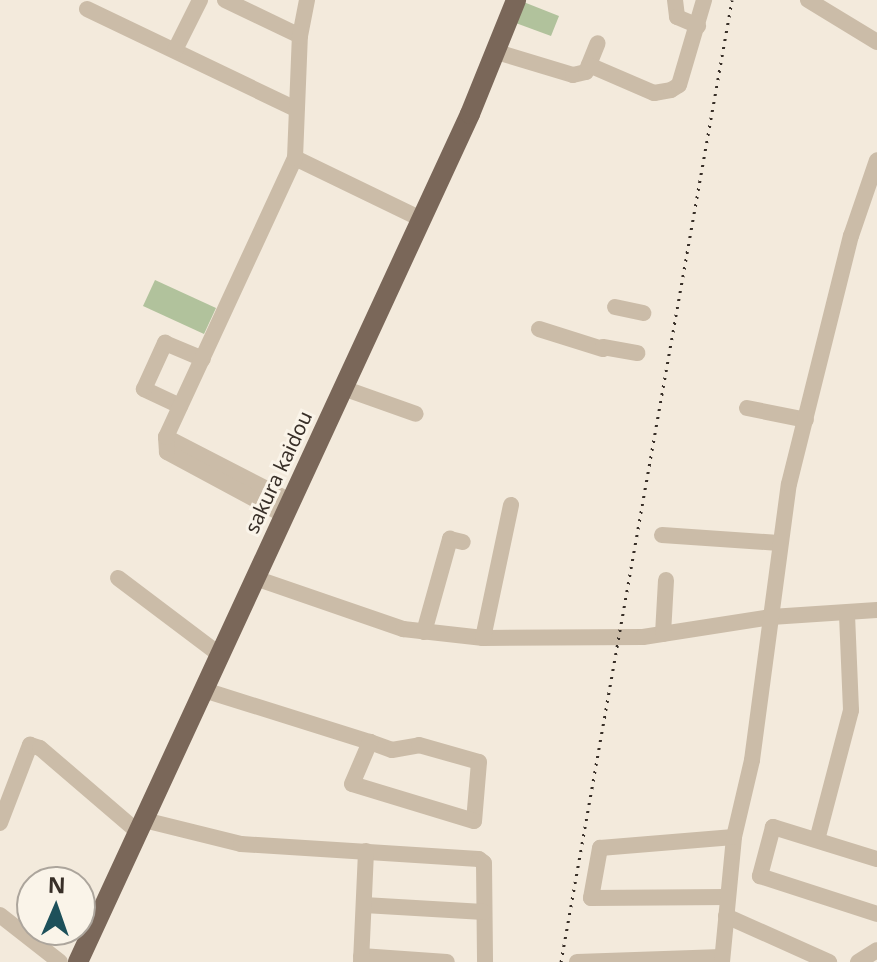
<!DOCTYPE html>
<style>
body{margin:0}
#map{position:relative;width:877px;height:962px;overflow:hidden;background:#f3eadc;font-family:"Noto Sans",sans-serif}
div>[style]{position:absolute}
.green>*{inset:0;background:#b1c29c}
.minor>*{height:16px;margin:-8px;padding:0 8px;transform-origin:8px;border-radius:8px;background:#cbbca8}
.major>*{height:20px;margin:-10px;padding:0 10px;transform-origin:10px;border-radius:10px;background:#7a6759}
.rail>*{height:3px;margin-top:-1.5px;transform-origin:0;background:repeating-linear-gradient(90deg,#382f28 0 2px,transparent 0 8px)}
span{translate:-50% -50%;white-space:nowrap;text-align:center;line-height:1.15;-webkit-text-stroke:6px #faf4e9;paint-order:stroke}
.street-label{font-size:20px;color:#382f28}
.north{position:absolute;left:16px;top:866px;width:80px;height:80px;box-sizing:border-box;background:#faf4e9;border:2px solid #aca59c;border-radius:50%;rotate:2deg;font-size:22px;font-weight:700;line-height:32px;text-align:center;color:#382f28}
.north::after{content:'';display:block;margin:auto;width:28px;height:36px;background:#1d505a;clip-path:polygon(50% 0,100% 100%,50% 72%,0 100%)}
</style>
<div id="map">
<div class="green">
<div style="clip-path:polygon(521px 1px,559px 16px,551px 36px,513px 22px)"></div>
<div style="clip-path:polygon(155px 280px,216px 308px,204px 334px,143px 306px)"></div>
</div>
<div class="minor">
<div style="left:225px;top:0;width:83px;rotate:25.6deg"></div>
<div style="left:675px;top:0;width:17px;rotate:83deg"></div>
<div style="left:677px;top:17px;width:23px;rotate:23deg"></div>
<div style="left:808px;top:0;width:81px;rotate:31.3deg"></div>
<div style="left:87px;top:9px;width:232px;rotate:25.6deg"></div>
<div style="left:175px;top:50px;width:56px;rotate:-63.4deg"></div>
<div style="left:497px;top:52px;width:79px;rotate:16.8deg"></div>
<div style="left:573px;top:75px;width:13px;rotate:-13deg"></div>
<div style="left:586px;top:72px;width:31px;rotate:-68deg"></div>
<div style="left:589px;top:65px;width:71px;rotate:23.3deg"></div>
<div style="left:654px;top:93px;width:17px;rotate:-10deg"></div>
<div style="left:671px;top:90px;width:9px;rotate:-32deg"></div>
<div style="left:679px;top:85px;width:89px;rotate:-73.6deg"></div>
<div style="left:295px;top:158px;width:140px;rotate:25.8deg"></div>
<div style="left:615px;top:307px;width:29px;rotate:12deg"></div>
<div style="left:539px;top:329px;width:67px;rotate:17.4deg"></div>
<div style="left:603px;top:347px;width:35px;rotate:10deg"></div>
<div style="left:343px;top:388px;width:77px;rotate:19.6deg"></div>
<div style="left:180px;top:406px;width:40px;rotate:-155deg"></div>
<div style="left:144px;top:389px;width:51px;rotate:-65.5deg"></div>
<div style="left:165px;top:343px;width:41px;rotate:22.8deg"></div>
<div style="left:747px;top:408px;width:60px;rotate:11.5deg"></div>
<div style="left:166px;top:437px;width:140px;rotate:27.3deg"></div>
<div style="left:284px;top:515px;width:133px;rotate:-151.7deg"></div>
<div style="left:167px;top:452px;width:15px;rotate:-94deg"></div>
<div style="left:166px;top:437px;width:307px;rotate:-65.2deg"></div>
<div style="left:295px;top:158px;width:122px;rotate:-87.7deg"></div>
<div style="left:300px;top:36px;width:37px;rotate:-79deg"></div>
<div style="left:662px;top:535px;width:117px;rotate:3.9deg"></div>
<div style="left:118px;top:578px;width:128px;rotate:37deg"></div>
<div style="left:255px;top:578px;width:157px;rotate:19deg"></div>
<div style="left:403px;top:629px;width:81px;rotate:6.4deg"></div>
<div style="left:483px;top:638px;width:160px;rotate:-0.4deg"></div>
<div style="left:643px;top:637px;width:130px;rotate:-8.9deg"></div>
<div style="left:771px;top:617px;width:106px;rotate:-3.8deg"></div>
<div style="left:424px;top:632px;width:97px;rotate:-74.4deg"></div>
<div style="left:450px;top:539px;width:13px;rotate:13deg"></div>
<div style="left:663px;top:634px;width:54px;rotate:-86.8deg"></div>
<div style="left:483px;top:638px;width:136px;rotate:-78.1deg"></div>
<div style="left:204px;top:690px;width:174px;rotate:17.4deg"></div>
<div style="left:370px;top:742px;width:23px;rotate:20deg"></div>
<div style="left:392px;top:750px;width:27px;rotate:-10deg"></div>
<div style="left:419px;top:745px;width:62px;rotate:15.8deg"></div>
<div style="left:479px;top:762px;width:59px;rotate:94.8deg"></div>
<div style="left:474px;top:821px;width:127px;rotate:-163.1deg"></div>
<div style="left:352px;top:784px;width:46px;rotate:-66.8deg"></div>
<div style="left:144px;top:820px;width:100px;rotate:13.9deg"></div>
<div style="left:241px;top:844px;width:238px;rotate:3.6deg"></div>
<div style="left:479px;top:859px;width:6px;rotate:39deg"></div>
<div style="left:484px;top:863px;width:99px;rotate:89.4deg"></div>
<div style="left:0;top:823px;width:84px;rotate:-69deg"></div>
<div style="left:30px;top:745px;width:10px;rotate:17deg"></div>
<div style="left:40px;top:748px;width:129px;rotate:40.6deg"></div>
<div style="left:817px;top:840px;width:134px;rotate:-75.3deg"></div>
<div style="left:851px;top:710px;width:96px;rotate:-92.4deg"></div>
<div style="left:877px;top:859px;width:109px;rotate:-162.9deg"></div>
<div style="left:773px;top:827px;width:51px;rotate:104.9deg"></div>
<div style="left:760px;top:876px;width:123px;rotate:18deg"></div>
<div style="left:728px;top:897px;width:137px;rotate:179.6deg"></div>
<div style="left:591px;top:898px;width:51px;rotate:-79.8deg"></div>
<div style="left:600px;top:848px;width:134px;rotate:-4.7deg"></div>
<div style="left:364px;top:905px;width:120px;rotate:3.3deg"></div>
<div style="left:0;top:915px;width:76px;rotate:38.1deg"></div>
<div style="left:726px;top:916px;width:113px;rotate:24.1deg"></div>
<div style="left:361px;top:956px;width:86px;rotate:4deg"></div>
<div style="left:361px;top:962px;width:111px;rotate:-87.4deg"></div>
<div style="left:577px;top:962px;width:145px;rotate:-2deg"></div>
<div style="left:722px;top:962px;width:126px;rotate:-84.5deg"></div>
<div style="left:734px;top:837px;width:79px;rotate:-76.8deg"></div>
<div style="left:752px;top:760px;width:278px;rotate:-82.4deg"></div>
<div style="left:789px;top:484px;width:256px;rotate:-76deg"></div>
<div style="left:851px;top:236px;width:80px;rotate:-71.1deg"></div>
<div style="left:858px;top:962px;width:22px;rotate:-32deg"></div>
</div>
<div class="major">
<div style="left:78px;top:962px;width:934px;rotate:-65.19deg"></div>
<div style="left:470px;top:114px;width:123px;rotate:-68deg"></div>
</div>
<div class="rail">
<div style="left:561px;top:962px;width:977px;rotate:-79.92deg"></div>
</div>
<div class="street-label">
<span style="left:278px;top:472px;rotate:-65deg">sakura kaidou</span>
</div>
<div class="north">N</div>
</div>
